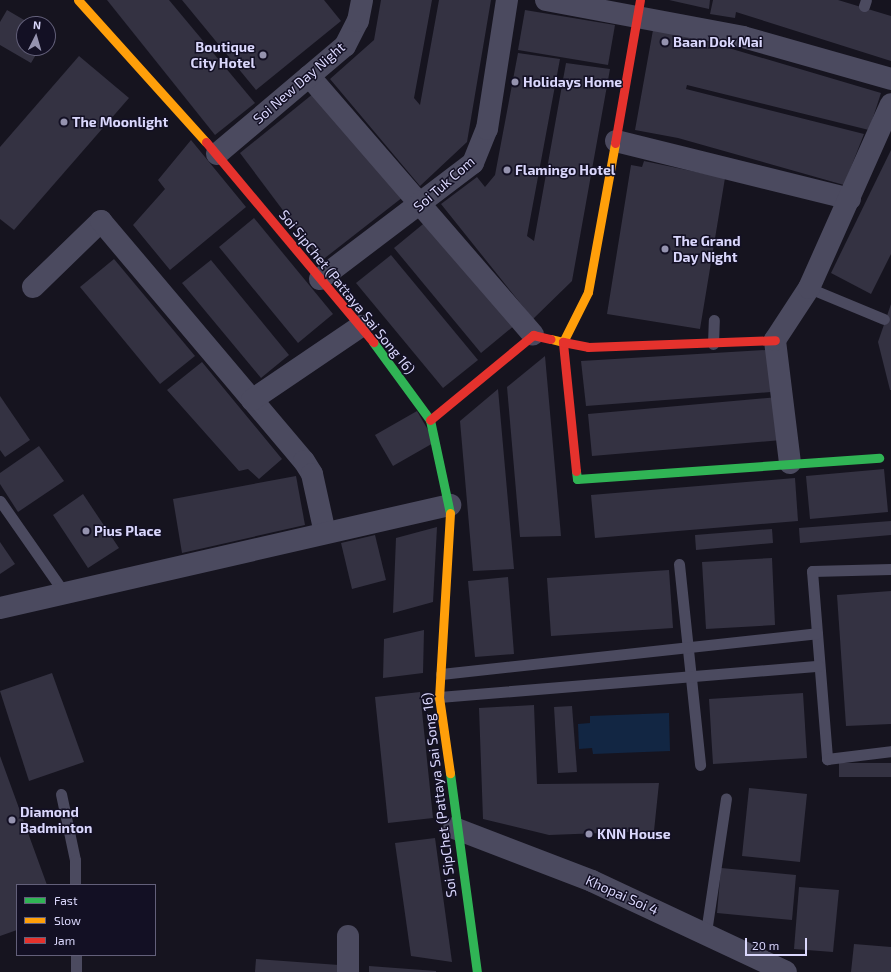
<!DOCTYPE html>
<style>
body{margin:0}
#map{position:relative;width:891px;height:972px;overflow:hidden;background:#16141f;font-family:"Exo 2",sans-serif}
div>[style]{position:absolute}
.water>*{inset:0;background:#122643}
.building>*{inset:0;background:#343242}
.lane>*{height:11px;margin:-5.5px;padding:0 5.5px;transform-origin:5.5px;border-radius:5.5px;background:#4b4a5f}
.street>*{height:22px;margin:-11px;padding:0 11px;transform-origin:11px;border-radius:11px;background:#4b4a5f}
.fast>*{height:9px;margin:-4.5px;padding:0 4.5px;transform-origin:4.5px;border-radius:4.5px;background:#30b455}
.slow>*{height:9px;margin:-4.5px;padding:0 4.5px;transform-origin:4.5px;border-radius:4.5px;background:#ff9f0a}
.jam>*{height:9px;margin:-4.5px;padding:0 4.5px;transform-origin:4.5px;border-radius:4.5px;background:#e5322d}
.dots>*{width:11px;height:11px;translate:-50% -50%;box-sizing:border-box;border:2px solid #131024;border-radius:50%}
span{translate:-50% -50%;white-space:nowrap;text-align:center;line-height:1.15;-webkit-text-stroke:3px #131024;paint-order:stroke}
.poi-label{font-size:14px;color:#dad7fc;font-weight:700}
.left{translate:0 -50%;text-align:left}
.right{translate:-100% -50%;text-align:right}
.street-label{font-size:14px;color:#dad7fc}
.legend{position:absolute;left:16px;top:884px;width:140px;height:72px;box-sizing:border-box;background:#131024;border:1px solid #63607a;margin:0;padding:5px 7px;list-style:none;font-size:12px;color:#dad7fc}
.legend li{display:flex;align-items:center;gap:8px;height:20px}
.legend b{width:20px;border:1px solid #63607a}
.north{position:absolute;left:16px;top:16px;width:40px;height:40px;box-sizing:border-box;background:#131024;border:1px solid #63607a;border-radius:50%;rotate:5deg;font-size:11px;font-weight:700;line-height:16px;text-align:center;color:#dad7fc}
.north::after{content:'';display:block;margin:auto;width:14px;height:18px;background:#9593af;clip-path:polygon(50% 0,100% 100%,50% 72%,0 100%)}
.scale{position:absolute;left:745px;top:938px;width:62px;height:18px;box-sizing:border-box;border:2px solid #dad7fc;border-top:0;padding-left:5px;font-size:12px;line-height:14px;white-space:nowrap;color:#dad7fc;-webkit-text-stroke:3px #131024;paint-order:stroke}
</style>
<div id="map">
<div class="water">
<div style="clip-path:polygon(669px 713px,670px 751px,593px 754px,592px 748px,579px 749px,578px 724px,590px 723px,590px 716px)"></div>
</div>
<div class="building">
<div style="clip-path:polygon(107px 0,169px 0,255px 103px,215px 135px)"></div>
<div style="clip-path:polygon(182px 0,324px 0,341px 21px,256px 90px)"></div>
<div style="clip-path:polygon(381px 0,432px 0,414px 98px,420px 105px,439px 0,491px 0,467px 142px,420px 186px,330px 79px,374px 40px)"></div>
<div style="clip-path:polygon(669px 0,710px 0,709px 9px)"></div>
<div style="clip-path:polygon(713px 0,838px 0,891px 16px,891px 61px,736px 12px,735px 18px,710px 14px)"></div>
<div style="clip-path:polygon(7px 10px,31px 24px,24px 24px,24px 48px,40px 48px,31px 63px,0 45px,0 22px)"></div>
<div style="clip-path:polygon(525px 10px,615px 25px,608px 65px,518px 50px)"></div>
<div style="clip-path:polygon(653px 30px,695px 38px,881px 93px,869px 130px,687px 85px,686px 89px,864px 134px,844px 185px,678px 138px,635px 130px)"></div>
<div style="clip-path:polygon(518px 53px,560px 59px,527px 236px,534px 241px,566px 63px,610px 69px,572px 281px,533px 319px,441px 204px,477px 177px,485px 187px,495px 175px)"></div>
<div style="clip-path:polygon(79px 56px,129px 98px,14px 230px,0 219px,0 147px)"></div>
<div style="clip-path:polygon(314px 93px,403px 197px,321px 261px,240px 153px)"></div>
<div style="clip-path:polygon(191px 140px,246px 207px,170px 270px,133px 225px,165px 189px,158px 180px)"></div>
<div style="clip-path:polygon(891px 150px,891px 254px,871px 294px,831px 273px)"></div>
<div style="clip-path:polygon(644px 161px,725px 178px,700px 329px,607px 314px,631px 165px,642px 167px)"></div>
<div style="clip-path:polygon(254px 218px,333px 314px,298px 343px,219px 247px)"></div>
<div style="clip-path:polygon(428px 220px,515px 325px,481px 353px,394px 248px)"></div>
<div style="clip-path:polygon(391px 255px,478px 360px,443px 388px,356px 283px)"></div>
<div style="clip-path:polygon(114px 259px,195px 356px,160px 384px,80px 287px)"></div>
<div style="clip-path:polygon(211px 260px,289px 355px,261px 378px,182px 283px)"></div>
<div style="clip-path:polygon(891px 304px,891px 390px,890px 390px,878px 342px)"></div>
<div style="clip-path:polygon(766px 350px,771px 392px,586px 406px,581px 361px)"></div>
<div style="clip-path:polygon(545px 356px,561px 536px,520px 537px,507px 387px)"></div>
<div style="clip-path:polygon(202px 362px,282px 459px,259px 479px,248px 469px,239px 471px,167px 390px)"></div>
<div style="clip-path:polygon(498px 389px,514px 569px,473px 571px,460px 421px)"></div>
<div style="clip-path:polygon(0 396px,30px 440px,5px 457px,0 450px)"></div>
<div style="clip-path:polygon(778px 397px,782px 440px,592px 456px,588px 414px)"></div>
<div style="clip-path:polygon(417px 411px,435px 442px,393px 466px,375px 435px)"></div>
<div style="clip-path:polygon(39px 446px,64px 481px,18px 512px,0 484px,0 473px)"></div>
<div style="clip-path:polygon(884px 469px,888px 512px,810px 519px,806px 476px)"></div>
<div style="clip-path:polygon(296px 476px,305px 525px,182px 553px,173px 499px)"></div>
<div style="clip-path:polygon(795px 478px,798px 521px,595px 538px,591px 495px)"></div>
<div style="clip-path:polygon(83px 494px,119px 548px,88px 568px,53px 515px)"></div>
<div style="clip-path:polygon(891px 521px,891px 535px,800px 543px,799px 528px)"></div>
<div style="clip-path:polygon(437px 527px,433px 602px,393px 613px,396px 538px)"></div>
<div style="clip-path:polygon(772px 529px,773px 543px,696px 550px,695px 535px)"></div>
<div style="clip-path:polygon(375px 535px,386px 580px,352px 589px,341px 543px)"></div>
<div style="clip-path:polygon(0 542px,15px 564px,0 574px)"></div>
<div style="clip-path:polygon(772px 558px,775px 625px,706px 629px,702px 562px)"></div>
<div style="clip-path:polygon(669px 570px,673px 628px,551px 636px,547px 578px)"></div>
<div style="clip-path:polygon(508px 577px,514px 654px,475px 657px,468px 581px)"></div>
<div style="clip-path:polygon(891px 591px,891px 724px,846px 726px,837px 595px)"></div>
<div style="clip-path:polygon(424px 630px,423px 673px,383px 678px,384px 639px)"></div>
<div style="clip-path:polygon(52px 673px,84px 762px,29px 781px,0 691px)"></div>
<div style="clip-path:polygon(420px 692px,433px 818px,388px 823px,375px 697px)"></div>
<div style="clip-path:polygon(803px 693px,807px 758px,713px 764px,709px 699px)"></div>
<div style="clip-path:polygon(534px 705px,537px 784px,659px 783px,654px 831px,549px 835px,483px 819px,479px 708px)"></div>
<div style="clip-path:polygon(572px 706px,577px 772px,558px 773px,554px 707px)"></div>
<div style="clip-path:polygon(0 756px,47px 885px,17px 885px,17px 930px,0 936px)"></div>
<div style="clip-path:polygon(839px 763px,891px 763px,891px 777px,839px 777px)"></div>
<div style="clip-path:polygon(749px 788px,807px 794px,800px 862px,742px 856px)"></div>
<div style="clip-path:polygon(435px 838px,452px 962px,411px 956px,395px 843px)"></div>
<div style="clip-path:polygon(721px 868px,796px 875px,792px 920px,717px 913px)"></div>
<div style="clip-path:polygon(799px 887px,839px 890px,833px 952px,794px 949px)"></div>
<div style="clip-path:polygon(854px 944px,891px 947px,891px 972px,851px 972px)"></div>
<div style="clip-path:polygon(256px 959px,339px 965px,339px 972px,255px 972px)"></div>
<div style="clip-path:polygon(369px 966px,436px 971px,436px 972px,369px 972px)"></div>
</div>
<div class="lane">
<div style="left:864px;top:6px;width:6px;rotate:-72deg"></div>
<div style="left:809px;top:288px;width:81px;rotate:22.5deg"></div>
<div style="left:713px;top:344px;width:24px;rotate:-88deg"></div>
<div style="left:0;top:501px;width:113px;rotate:55deg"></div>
<div style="left:679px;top:564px;width:202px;rotate:84deg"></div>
<div style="left:891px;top:569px;width:79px;rotate:178.5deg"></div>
<div style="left:812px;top:571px;width:189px;rotate:85.4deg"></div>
<div style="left:827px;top:759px;width:64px;rotate:-7.1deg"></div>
<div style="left:441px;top:674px;width:378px;rotate:-6.2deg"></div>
<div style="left:439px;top:697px;width:381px;rotate:-4.7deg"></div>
<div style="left:61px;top:794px;width:67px;rotate:78deg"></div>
<div style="left:75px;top:860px;width:25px;rotate:90deg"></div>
<div style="left:706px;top:932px;width:135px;rotate:-81.5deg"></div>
<div style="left:76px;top:955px;width:17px;rotate:90deg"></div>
</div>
<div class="street">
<div style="left:546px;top:0;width:200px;rotate:10.6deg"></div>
<div style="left:743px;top:37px;width:154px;rotate:15.8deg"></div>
<div style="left:309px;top:76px;width:342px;rotate:49.1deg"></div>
<div style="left:616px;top:141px;width:241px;rotate:13.9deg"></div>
<div style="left:217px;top:154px;width:167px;rotate:-40.2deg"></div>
<div style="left:345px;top:46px;width:28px;rotate:-63deg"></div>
<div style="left:358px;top:21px;width:21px;rotate:-79deg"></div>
<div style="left:320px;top:279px;width:192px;rotate:-37.2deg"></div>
<div style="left:473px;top:163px;width:37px;rotate:-68deg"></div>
<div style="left:487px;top:129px;width:131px;rotate:-81.2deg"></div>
<div style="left:33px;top:287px;width:95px;rotate:-44.1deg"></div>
<div style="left:101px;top:221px;width:314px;rotate:49.8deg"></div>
<div style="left:304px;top:461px;width:15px;rotate:58deg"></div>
<div style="left:312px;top:474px;width:60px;rotate:77.6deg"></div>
<div style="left:252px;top:400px;width:132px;rotate:-34.2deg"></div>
<div style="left:790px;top:463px;width:124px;rotate:-97deg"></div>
<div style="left:775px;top:340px;width:62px;rotate:-56.8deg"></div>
<div style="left:809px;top:288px;width:201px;rotate:-66deg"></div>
<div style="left:0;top:608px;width:462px;rotate:-12.9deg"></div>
<div style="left:454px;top:828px;width:148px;rotate:21deg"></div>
<div style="left:592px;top:881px;width:214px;rotate:25.1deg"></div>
<div style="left:348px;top:936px;width:36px;rotate:90deg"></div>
</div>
<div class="fast">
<div style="left:373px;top:342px;width:97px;rotate:53.8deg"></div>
<div style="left:430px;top:420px;width:95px;rotate:77.9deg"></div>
<div style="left:576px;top:471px;width:8px;rotate:83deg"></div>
<div style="left:577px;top:479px;width:303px;rotate:-4deg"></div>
<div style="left:450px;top:773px;width:201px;rotate:82.3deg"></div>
</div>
<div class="slow">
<div style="left:78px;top:0;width:191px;rotate:48deg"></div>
<div style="left:551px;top:339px;width:12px;rotate:14deg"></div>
<div style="left:563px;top:342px;width:56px;rotate:-63.4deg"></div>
<div style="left:588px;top:292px;width:151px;rotate:-79.7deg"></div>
<div style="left:450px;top:513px;width:184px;rotate:93.4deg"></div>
<div style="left:439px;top:697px;width:77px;rotate:81.8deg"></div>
</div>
<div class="jam">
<div style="left:206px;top:142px;width:261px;rotate:50.1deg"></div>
<div style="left:615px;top:143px;width:145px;rotate:-80.1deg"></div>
<div style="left:430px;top:420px;width:134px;rotate:-39.5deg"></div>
<div style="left:533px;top:335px;width:18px;rotate:13deg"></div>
<div style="left:576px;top:471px;width:130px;rotate:-95.8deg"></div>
<div style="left:563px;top:342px;width:25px;rotate:11deg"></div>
<div style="left:588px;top:347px;width:187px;rotate:-2.1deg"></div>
</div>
<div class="dots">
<div style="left:665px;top:42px;background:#9593af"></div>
<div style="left:263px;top:55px;background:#9593af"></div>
<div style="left:515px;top:82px;background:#9593af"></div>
<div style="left:64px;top:122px;background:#9593af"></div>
<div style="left:507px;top:170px;background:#9593af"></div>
<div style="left:665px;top:249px;background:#9593af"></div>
<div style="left:86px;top:531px;background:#9593af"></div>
<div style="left:12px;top:820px;background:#9593af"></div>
<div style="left:589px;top:834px;background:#9593af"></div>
</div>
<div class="poi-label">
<span class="left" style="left:673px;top:42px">Baan Dok Mai</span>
<span class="right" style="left:255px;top:55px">Boutique<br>City Hotel</span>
<span class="left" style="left:523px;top:82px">Holidays Home</span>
<span class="left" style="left:72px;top:122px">The Moonlight</span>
<span class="left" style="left:515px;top:170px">Flamingo Hotel</span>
<span class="left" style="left:673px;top:249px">The Grand<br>Day Night</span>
<span class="left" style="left:94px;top:531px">Pius Place</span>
<span class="left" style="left:20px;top:820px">Diamond<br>Badminton</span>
<span class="left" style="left:597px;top:834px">KNN House</span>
</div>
<div class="street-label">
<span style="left:299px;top:83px;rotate:-41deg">Soi New Day Night</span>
<span style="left:444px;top:184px;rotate:-41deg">Soi Tuk Com</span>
<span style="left:347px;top:292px;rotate:51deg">Soi SipChet (Pattaya Sai Song 16)</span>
<span style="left:439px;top:795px;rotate:-97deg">Soi SipChet (Pattaya Sai Song 16)</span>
<span style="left:622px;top:895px;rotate:24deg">Khopai Soi 4</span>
</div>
<ul class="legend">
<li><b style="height:5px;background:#30b455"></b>Fast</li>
<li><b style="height:5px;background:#ff9f0a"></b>Slow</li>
<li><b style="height:5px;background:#e5322d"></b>Jam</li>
</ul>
<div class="north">N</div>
<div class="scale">20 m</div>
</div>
